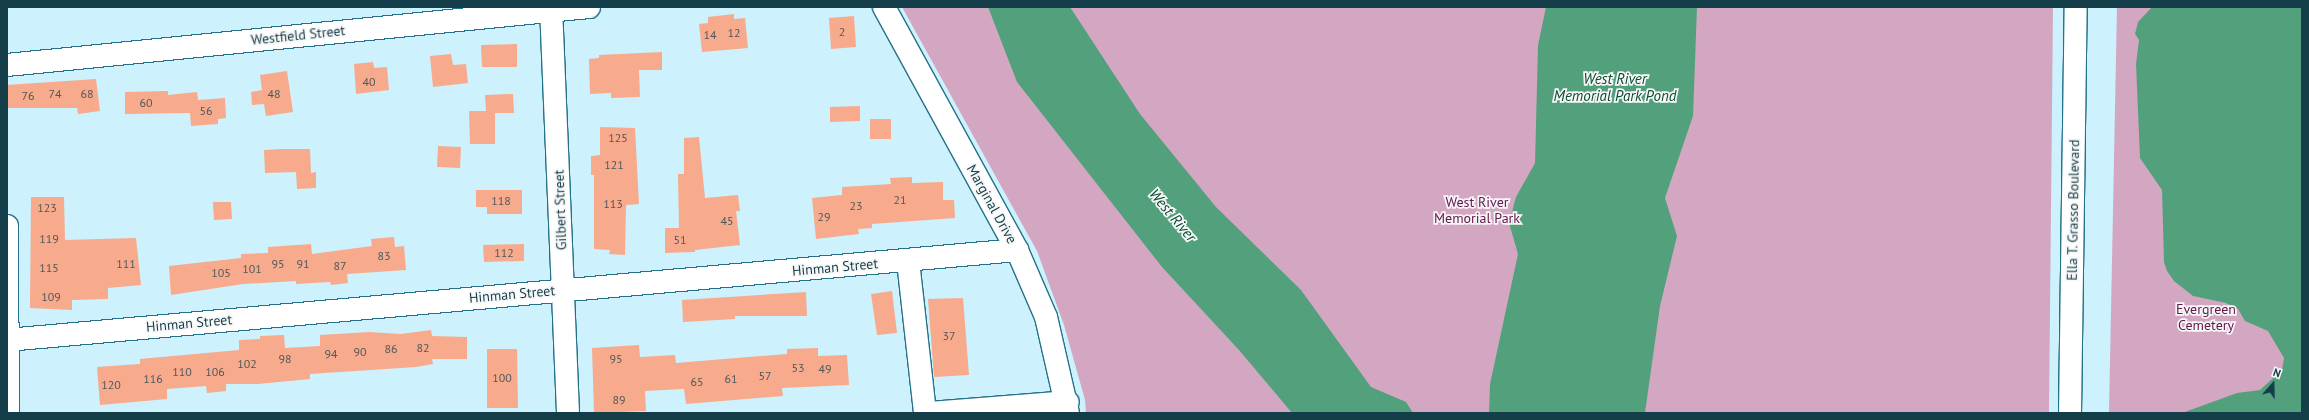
<!DOCTYPE html>
<style>
body{margin:0}
#map{position:relative;width:2309px;height:420px;overflow:hidden;background:#cdf1fd;font-family:"PT Sans",sans-serif}
div>[style]{position:absolute}
.green>*{inset:0;background:#d3a7c2}
.water>*{inset:0;background:#53a17c}
.building>*{inset:0;background:#f8aa8c}
.roads{filter:drop-shadow(1px 0 #247188) drop-shadow(-1px 0 #247188) drop-shadow(0 1px #247188) drop-shadow(0 -1px #247188)}
.minor>*{height:22px;margin:-11px;padding:0 11px;transform-origin:11px;border-radius:11px;background:#fff}
.major>*{height:22px;margin:-11px;padding:0 11px;transform-origin:11px;border-radius:11px;background:#fff}
span{translate:-50% -50%;white-space:nowrap;text-align:center;line-height:1.15;-webkit-text-stroke:3.5px #f7f7f7;paint-order:stroke}
.number-label{font-size:12px;color:#4e595b}
.number-label span{-webkit-text-stroke-width:0}
.street-label{font-size:14px;color:#153e4b}
.park-label{font-size:14px;color:#64164e}
.water-label{font-size:15px;color:#0a4b32;font-style:italic}
.frame{position:absolute;inset:0;border:8px solid #153e4b;pointer-events:none}
.north{position:absolute;left:2253px;top:364px;width:40px;height:40px;-webkit-text-stroke:3px #f7f7f7;paint-order:stroke;rotate:20deg;font-size:11px;font-weight:700;line-height:16px;text-align:center;color:#153e4b}
.north::after{content:'';display:block;margin:auto;width:14px;height:18px;background:#153e4b;clip-path:polygon(50% 0,100% 100%,50% 72%,0 100%)}
</style>
<div id="map">
<div class="green">
<div style="clip-path:polygon(902px 7px,2053px 7px,2049px 413px,1086px 413px,1085px 400px,1064px 325px,1037px 251px)"></div>
<div style="clip-path:polygon(2117px 7px,2302px 7px,2302px 413px,2109px 413px)"></div>
</div>
<div class="water">
<div style="clip-path:polygon(988px 7px,1070px 7px,1140px 114px,1216px 207px,1301px 290px,1371px 387px,1406px 402px,1413px 413px,1292px 413px,1239px 350px,1162px 267px,1017px 82px)"></div>
<div style="clip-path:polygon(1546px 7px,1697px 7px,1693px 116px,1665px 198px,1677px 236px,1660px 306px,1645px 413px,1489px 413px,1490px 384px,1518px 254px,1509px 223px,1516px 197px,1535px 163px,1538px 45px)"></div>
<div style="clip-path:polygon(2152px 7px,2302px 7px,2302px 413px,2182px 413px,2237px 393px,2260px 390px,2282px 370px,2284px 358px,2268px 331px,2245px 321px,2238px 309px,2226px 303px,2193px 296px,2174px 281px,2167px 271px,2164px 262px,2162px 190px,2140px 158px,2136px 64px,2139px 40px,2135px 34px,2138px 22px)"></div>
</div>
<div class="building">
<div style="clip-path:polygon(734px 14px,734px 19px,745px 18px,748px 48px,702px 52px,699px 24px,708px 23px,708px 17px)"></div>
<div style="clip-path:polygon(854px 16px,856px 47px,831px 49px,829px 18px)"></div>
<div style="clip-path:polygon(517px 44px,517px 67px,482px 67px,481px 45px)"></div>
<div style="clip-path:polygon(662px 52px,662px 70px,639px 70px,640px 97px,611px 98px,611px 93px,590px 94px,589px 59px,599px 58px,599px 55px)"></div>
<div style="clip-path:polygon(451px 54px,453px 65px,466px 64px,468px 83px,433px 87px,430px 56px)"></div>
<div style="clip-path:polygon(373px 62px,374px 68px,387px 67px,389px 90px,356px 94px,354px 64px)"></div>
<div style="clip-path:polygon(287px 71px,293px 112px,266px 116px,264px 104px,252px 105px,251px 92px,262px 90px,260px 75px)"></div>
<div style="clip-path:polygon(96px 79px,100px 111px,78px 114px,77px 108px,7px 108px,7px 85px)"></div>
<div style="clip-path:polygon(168px 91px,168px 95px,197px 92px,198px 100px,225px 98px,226px 118px,218px 119px,218px 124px,191px 126px,190px 113px,125px 114px,125px 92px)"></div>
<div style="clip-path:polygon(513px 94px,514px 113px,495px 113px,495px 144px,470px 144px,469px 111px,486px 111px,485px 95px)"></div>
<div style="clip-path:polygon(860px 106px,860px 121px,830px 122px,830px 107px)"></div>
<div style="clip-path:polygon(870px 119px,891px 119px,891px 139px,870px 139px)"></div>
<div style="clip-path:polygon(600px 127px,635px 128px,639px 204px,626px 205px,625px 255px,609px 254px,610px 250px,594px 249px,594px 175px,591px 175px,591px 156px,600px 155px)"></div>
<div style="clip-path:polygon(699px 137px,705px 198px,738px 195px,740px 211px,736px 211px,740px 245px,695px 250px,695px 252px,665px 253px,665px 228px,679px 228px,678px 174px,684px 174px,684px 138px)"></div>
<div style="clip-path:polygon(438px 146px,461px 147px,460px 168px,437px 167px)"></div>
<div style="clip-path:polygon(282px 149px,310px 149px,311px 173px,316px 172px,316px 188px,297px 189px,296px 172px,265px 173px,264px 150px)"></div>
<div style="clip-path:polygon(912px 177px,912px 183px,943px 182px,943px 200px,954px 200px,955px 218px,872px 224px,872px 228px,858px 229px,859px 234px,816px 239px,812px 198px,842px 195px,842px 187px,891px 184px,890px 178px)"></div>
<div style="clip-path:polygon(476px 190px,522px 190px,522px 214px,487px 214px,487px 207px,476px 207px)"></div>
<div style="clip-path:polygon(31px 197px,64px 197px,65px 240px,136px 238px,141px 285px,108px 288px,108px 299px,72px 300px,72px 310px,30px 308px)"></div>
<div style="clip-path:polygon(213px 202px,231px 202px,232px 219px,214px 220px)"></div>
<div style="clip-path:polygon(394px 237px,395px 247px,404px 246px,406px 270px,347px 274px,348px 283px,331px 285px,330px 282px,296px 284px,296px 281px,243px 284px,171px 295px,169px 266px,241px 258px,241px 254px,268px 253px,268px 247px,311px 244px,312px 254px,372px 246px,371px 239px)"></div>
<div style="clip-path:polygon(524px 244px,524px 261px,484px 262px,483px 245px)"></div>
<div style="clip-path:polygon(892px 291px,897px 333px,877px 335px,871px 294px)"></div>
<div style="clip-path:polygon(806px 292px,807px 316px,735px 316px,735px 319px,683px 322px,682px 300px)"></div>
<div style="clip-path:polygon(963px 298px,969px 375px,934px 377px,928px 299px)"></div>
<div style="clip-path:polygon(431px 330px,432px 336px,467px 337px,467px 359px,432px 359px,433px 364px,416px 367px,310px 374px,310px 379px,258px 384px,226px 384px,226px 391px,207px 393px,206px 386px,167px 389px,167px 399px,100px 405px,97px 367px,140px 364px,140px 359px,239px 350px,239px 340px,260px 339px,260px 336px,284px 335px,285px 348px,320px 346px,320px 335px,369px 332px,401px 334px)"></div>
<div style="clip-path:polygon(639px 345px,640px 357px,675px 355px,676px 363px,787px 354px,787px 349px,818px 348px,818px 356px,847px 355px,849px 385px,782px 388px,783px 396px,686px 404px,684px 389px,645px 391px,646px 411px,594px 413px,592px 348px)"></div>
<div style="clip-path:polygon(487px 349px,517px 349px,518px 408px,487px 408px)"></div>
</div>
<div class="roads">
<div class="minor">
<div style="left:551px;top:7px;width:406px;rotate:87.6deg"></div>
<div style="left:884px;top:7px;width:277px;rotate:61.3deg"></div>
<div style="left:1017px;top:250px;width:73px;rotate:66.6deg"></div>
<div style="left:1046px;top:317px;width:98px;rotate:77.1deg"></div>
<div style="left:7px;top:65px;width:585px;rotate:-5.69deg"></div>
<div style="left:7px;top:226px;width:187px;rotate:89.7deg"></div>
<div style="left:908px;top:261px;width:153px;rotate:83.6deg"></div>
<div style="left:7px;top:340px;width:1014px;rotate:-5.09deg"></div>
<div style="left:928px;top:413px;width:140px;rotate:-4.5deg"></div>
</div>
<div class="major">
<div style="left:2070px;top:413px;width:406px;rotate:-89.2deg"></div>
</div>
</div>
<div class="number-label">
<span style="left:842px;top:32px">2</span>
<span style="left:734px;top:33px">12</span>
<span style="left:710px;top:35px">14</span>
<span style="left:369px;top:82px">40</span>
<span style="left:55px;top:94px">74</span>
<span style="left:87px;top:94px">68</span>
<span style="left:274px;top:94px">48</span>
<span style="left:28px;top:96px">76</span>
<span style="left:146px;top:103px">60</span>
<span style="left:206px;top:111px">56</span>
<span style="left:618px;top:138px">125</span>
<span style="left:614px;top:165px">121</span>
<span style="left:900px;top:200px">21</span>
<span style="left:501px;top:201px">118</span>
<span style="left:613px;top:204px">113</span>
<span style="left:856px;top:206px">23</span>
<span style="left:47px;top:208px">123</span>
<span style="left:824px;top:217px">29</span>
<span style="left:727px;top:221px">45</span>
<span style="left:49px;top:239px">119</span>
<span style="left:680px;top:240px">51</span>
<span style="left:504px;top:253px">112</span>
<span style="left:384px;top:256px">83</span>
<span style="left:126px;top:264px">111</span>
<span style="left:278px;top:264px">95</span>
<span style="left:303px;top:264px">91</span>
<span style="left:340px;top:266px">87</span>
<span style="left:49px;top:268px">115</span>
<span style="left:252px;top:269px">101</span>
<span style="left:221px;top:273px">105</span>
<span style="left:51px;top:297px">109</span>
<span style="left:949px;top:336px">37</span>
<span style="left:423px;top:348px">82</span>
<span style="left:391px;top:349px">86</span>
<span style="left:360px;top:352px">90</span>
<span style="left:331px;top:354px">94</span>
<span style="left:285px;top:359px">98</span>
<span style="left:616px;top:359px">95</span>
<span style="left:247px;top:364px">102</span>
<span style="left:798px;top:368px">53</span>
<span style="left:825px;top:369px">49</span>
<span style="left:182px;top:372px">110</span>
<span style="left:215px;top:372px">106</span>
<span style="left:765px;top:376px">57</span>
<span style="left:502px;top:378px">100</span>
<span style="left:153px;top:379px">116</span>
<span style="left:731px;top:379px">61</span>
<span style="left:697px;top:382px">65</span>
<span style="left:111px;top:385px">120</span>
<span style="left:619px;top:400px">89</span>
</div>
<div class="street-label">
<span style="left:298px;top:35px;rotate:-6deg">Westfield Street</span>
<span style="left:992px;top:204px;rotate:61deg">Marginal Drive</span>
<span style="left:560px;top:210px;rotate:-92deg">Gilbert Street</span>
<span style="left:2073px;top:210px;rotate:-89deg">Ella T. Grasso Boulevard</span>
<span style="left:835px;top:267px;rotate:-5deg">Hinman Street</span>
<span style="left:512px;top:294px;rotate:-5deg">Hinman Street</span>
<span style="left:189px;top:323px;rotate:-5deg">Hinman Street</span>
</div>
<div class="park-label">
<span style="left:1477px;top:210px">West River<br>Memorial Park</span>
<span style="left:2206px;top:317px">Evergreen<br>Cemetery</span>
</div>
<div class="water-label">
<span style="left:1615px;top:87px">West River<br>Memorial Park Pond</span>
<span style="left:1173px;top:215px;rotate:50deg">West River</span>
</div>
<div class="frame"></div>
<div class="north">N</div>
</div>
